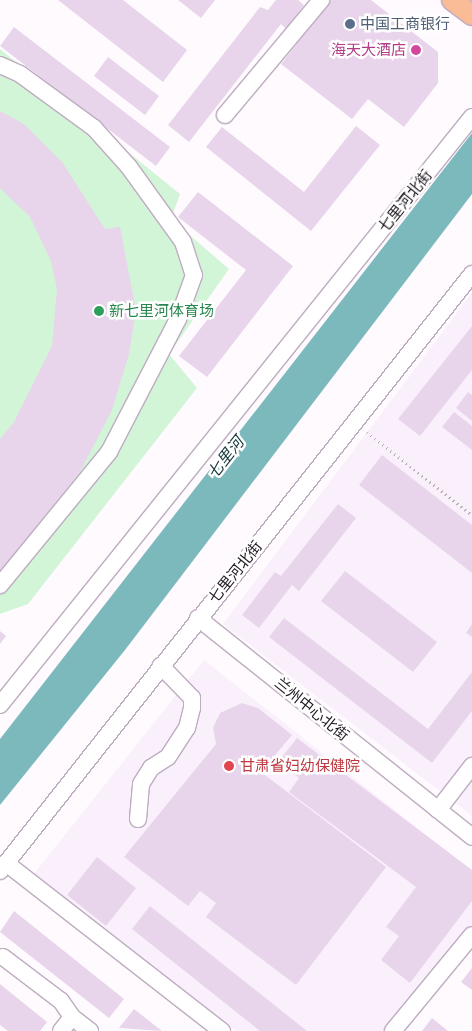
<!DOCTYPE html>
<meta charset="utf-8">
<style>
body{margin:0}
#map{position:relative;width:472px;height:1031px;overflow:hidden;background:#fefafe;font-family:"Space Grotesk","Noto Sans SC",sans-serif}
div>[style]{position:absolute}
.built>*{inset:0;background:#faf0fc}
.green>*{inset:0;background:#d2f5d8}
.water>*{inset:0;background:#7cb9bd}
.building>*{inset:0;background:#e8d5eb}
.path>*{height:2.5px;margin-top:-1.25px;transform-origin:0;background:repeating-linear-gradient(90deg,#b5b0b5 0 1px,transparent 0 5px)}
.roads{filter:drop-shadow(1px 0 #beacc1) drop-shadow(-1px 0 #beacc1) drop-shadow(0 1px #beacc1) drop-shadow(0 -1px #beacc1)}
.minor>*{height:16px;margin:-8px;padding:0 8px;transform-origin:8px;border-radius:8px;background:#fff}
.major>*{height:20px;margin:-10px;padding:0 10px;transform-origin:10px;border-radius:10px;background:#fabb97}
.dots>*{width:14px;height:14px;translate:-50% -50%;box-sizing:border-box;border:2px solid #fff;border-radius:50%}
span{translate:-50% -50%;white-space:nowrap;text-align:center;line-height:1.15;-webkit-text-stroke:5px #fff;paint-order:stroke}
.service-label{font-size:15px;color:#4e5e75}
.left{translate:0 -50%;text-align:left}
.hotel-label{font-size:15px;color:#b23c85}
.right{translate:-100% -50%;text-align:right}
.street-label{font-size:15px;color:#1f1920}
.leisure-label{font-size:15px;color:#27864d}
.health-label{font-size:15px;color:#be3a42}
.water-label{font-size:16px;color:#18383a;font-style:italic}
</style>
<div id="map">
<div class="built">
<div style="clip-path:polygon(472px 293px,472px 816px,223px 624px)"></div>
<div style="clip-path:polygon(204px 660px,472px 871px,472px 923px,385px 1031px,236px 1031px,33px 875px)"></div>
</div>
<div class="green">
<div style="clip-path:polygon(0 49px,180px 194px,171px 219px,229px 269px,169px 354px,197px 388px,28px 604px,0 614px)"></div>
</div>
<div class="water">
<div style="clip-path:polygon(472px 133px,472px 194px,125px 650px,0 805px,0 739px)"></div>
</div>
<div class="building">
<div style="clip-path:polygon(58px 0,123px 0,187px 50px,163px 82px)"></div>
<div style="clip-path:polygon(178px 0,215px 0,201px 18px)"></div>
<div style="clip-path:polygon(276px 0,298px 0,304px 5px,286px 29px,281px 24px,189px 142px,168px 125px,260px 7px,268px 10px)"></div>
<div style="clip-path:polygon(331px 0,371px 0,438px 52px,438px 83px,404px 127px,368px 99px,352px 119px,281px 64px)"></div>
<div style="clip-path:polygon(14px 27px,170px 147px,156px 166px,0 46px)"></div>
<div style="clip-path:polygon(108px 57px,159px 96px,145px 115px,94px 76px)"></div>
<div style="clip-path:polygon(0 111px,24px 124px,62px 162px,105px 229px,120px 227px,136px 310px,129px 354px,112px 410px,80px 472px,0 571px,0 439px,14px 422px,52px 346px,57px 289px,51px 261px,30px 217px,0 188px)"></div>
<div style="clip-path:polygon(356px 126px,380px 145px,311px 231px,206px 147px,222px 127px,304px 192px)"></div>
<div style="clip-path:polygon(198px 192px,293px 266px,207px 377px,179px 356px,246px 270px,178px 217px)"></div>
<div style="clip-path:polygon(472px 326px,472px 370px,420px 436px,398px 419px)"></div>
<div style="clip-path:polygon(468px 392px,472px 395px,472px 421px,456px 408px)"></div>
<div style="clip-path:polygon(454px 412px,472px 426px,472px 450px,442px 427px)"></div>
<div style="clip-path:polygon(382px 455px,472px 525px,472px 573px,359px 485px)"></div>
<div style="clip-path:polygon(338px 504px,356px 518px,299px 591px,292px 585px,259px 628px,242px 615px,275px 572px,281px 576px)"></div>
<div style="clip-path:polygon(345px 571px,437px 642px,413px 672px,321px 601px)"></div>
<div style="clip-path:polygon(284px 618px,428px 729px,472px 672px,472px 711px,432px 763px,269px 637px)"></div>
<div style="clip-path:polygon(472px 624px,472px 637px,466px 633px)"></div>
<div style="clip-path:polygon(0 631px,6px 636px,0 644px)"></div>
<div style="clip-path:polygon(242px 703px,258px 708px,292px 735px,261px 772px,386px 867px,296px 985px,206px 917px,216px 903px,200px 891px,188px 906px,124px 857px,216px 744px,213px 728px,220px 713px)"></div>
<div style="clip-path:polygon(297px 738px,472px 870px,472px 901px,410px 983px,381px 960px,399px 936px,386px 927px,416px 887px,289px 792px,299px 778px,278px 762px)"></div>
<div style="clip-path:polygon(97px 857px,136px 888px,106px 926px,67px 895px)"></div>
<div style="clip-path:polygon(150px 906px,307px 1031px,260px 1031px,132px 929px)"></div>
<div style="clip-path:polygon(14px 911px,124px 999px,109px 1018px,0 932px)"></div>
<div style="clip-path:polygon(472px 968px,472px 990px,461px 982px)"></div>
<div style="clip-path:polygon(0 984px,47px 1022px,40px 1031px,8px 1031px,0 1025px)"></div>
<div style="clip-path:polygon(134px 1009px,162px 1031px,119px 1028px)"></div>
<div style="clip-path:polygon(432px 1018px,448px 1031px,422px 1031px)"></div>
</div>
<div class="path">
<div style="left:367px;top:432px;width:134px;rotate:38.3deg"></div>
</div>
<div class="roads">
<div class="minor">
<div style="left:0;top:65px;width:22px;rotate:24deg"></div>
<div style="left:20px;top:74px;width:92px;rotate:36.1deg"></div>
<div style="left:94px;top:128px;width:52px;rotate:48.1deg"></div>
<div style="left:129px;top:167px;width:92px;rotate:54.2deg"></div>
<div style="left:183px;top:242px;width:35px;rotate:72deg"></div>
<div style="left:194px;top:275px;width:47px;rotate:110deg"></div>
<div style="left:178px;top:319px;width:150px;rotate:117.4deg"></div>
<div style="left:109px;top:452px;width:172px;rotate:129.3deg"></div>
<div style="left:225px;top:115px;width:150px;rotate:-50.1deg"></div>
<div style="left:198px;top:618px;width:351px;rotate:38.6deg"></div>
<div style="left:0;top:705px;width:754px;rotate:-51.25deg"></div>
<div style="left:438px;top:810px;width:56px;rotate:-52.3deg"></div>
<div style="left:138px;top:819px;width:35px;rotate:-85deg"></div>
<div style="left:141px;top:784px;width:19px;rotate:-58deg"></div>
<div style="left:151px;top:768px;width:20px;rotate:-33deg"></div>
<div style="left:168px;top:757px;width:35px;rotate:-57deg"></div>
<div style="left:187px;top:728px;width:21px;rotate:-76deg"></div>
<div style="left:192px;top:708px;width:10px;rotate:-90deg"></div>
<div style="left:192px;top:698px;width:45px;rotate:-134.1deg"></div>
<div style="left:6px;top:863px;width:274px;rotate:37.9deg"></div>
<div style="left:0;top:871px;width:761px;rotate:-51.67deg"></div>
<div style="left:3px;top:957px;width:73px;rotate:37.2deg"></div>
<div style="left:61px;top:1001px;width:19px;rotate:55deg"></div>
<div style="left:61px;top:1031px;width:18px;rotate:-52deg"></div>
<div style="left:72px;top:1017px;width:23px;rotate:38deg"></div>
<div style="left:393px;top:1031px;width:124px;rotate:-50.5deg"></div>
</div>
<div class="major">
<div style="left:452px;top:0;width:25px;rotate:37deg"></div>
</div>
</div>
<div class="dots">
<div style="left:350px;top:24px;background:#5c6f8a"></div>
<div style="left:416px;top:50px;background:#d1479c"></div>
<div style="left:99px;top:311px;background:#2e9e5b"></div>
<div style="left:229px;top:766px;background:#e0444e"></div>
</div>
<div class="service-label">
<span class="left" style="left:360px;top:24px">中国工商银行</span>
</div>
<div class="hotel-label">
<span class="right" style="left:406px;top:50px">海天大酒店</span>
</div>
<div class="street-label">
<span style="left:405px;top:201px;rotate:-51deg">七里河北街</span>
<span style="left:235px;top:572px;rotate:-51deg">七里河北街</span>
<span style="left:312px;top:709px;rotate:39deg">兰州中心北街</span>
</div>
<div class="leisure-label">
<span class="left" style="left:109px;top:311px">新七里河体育场</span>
</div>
<div class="health-label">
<span class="left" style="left:240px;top:766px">甘肃省妇幼保健院</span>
</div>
<div class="water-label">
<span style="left:226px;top:458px;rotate:-52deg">七里河</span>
</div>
</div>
